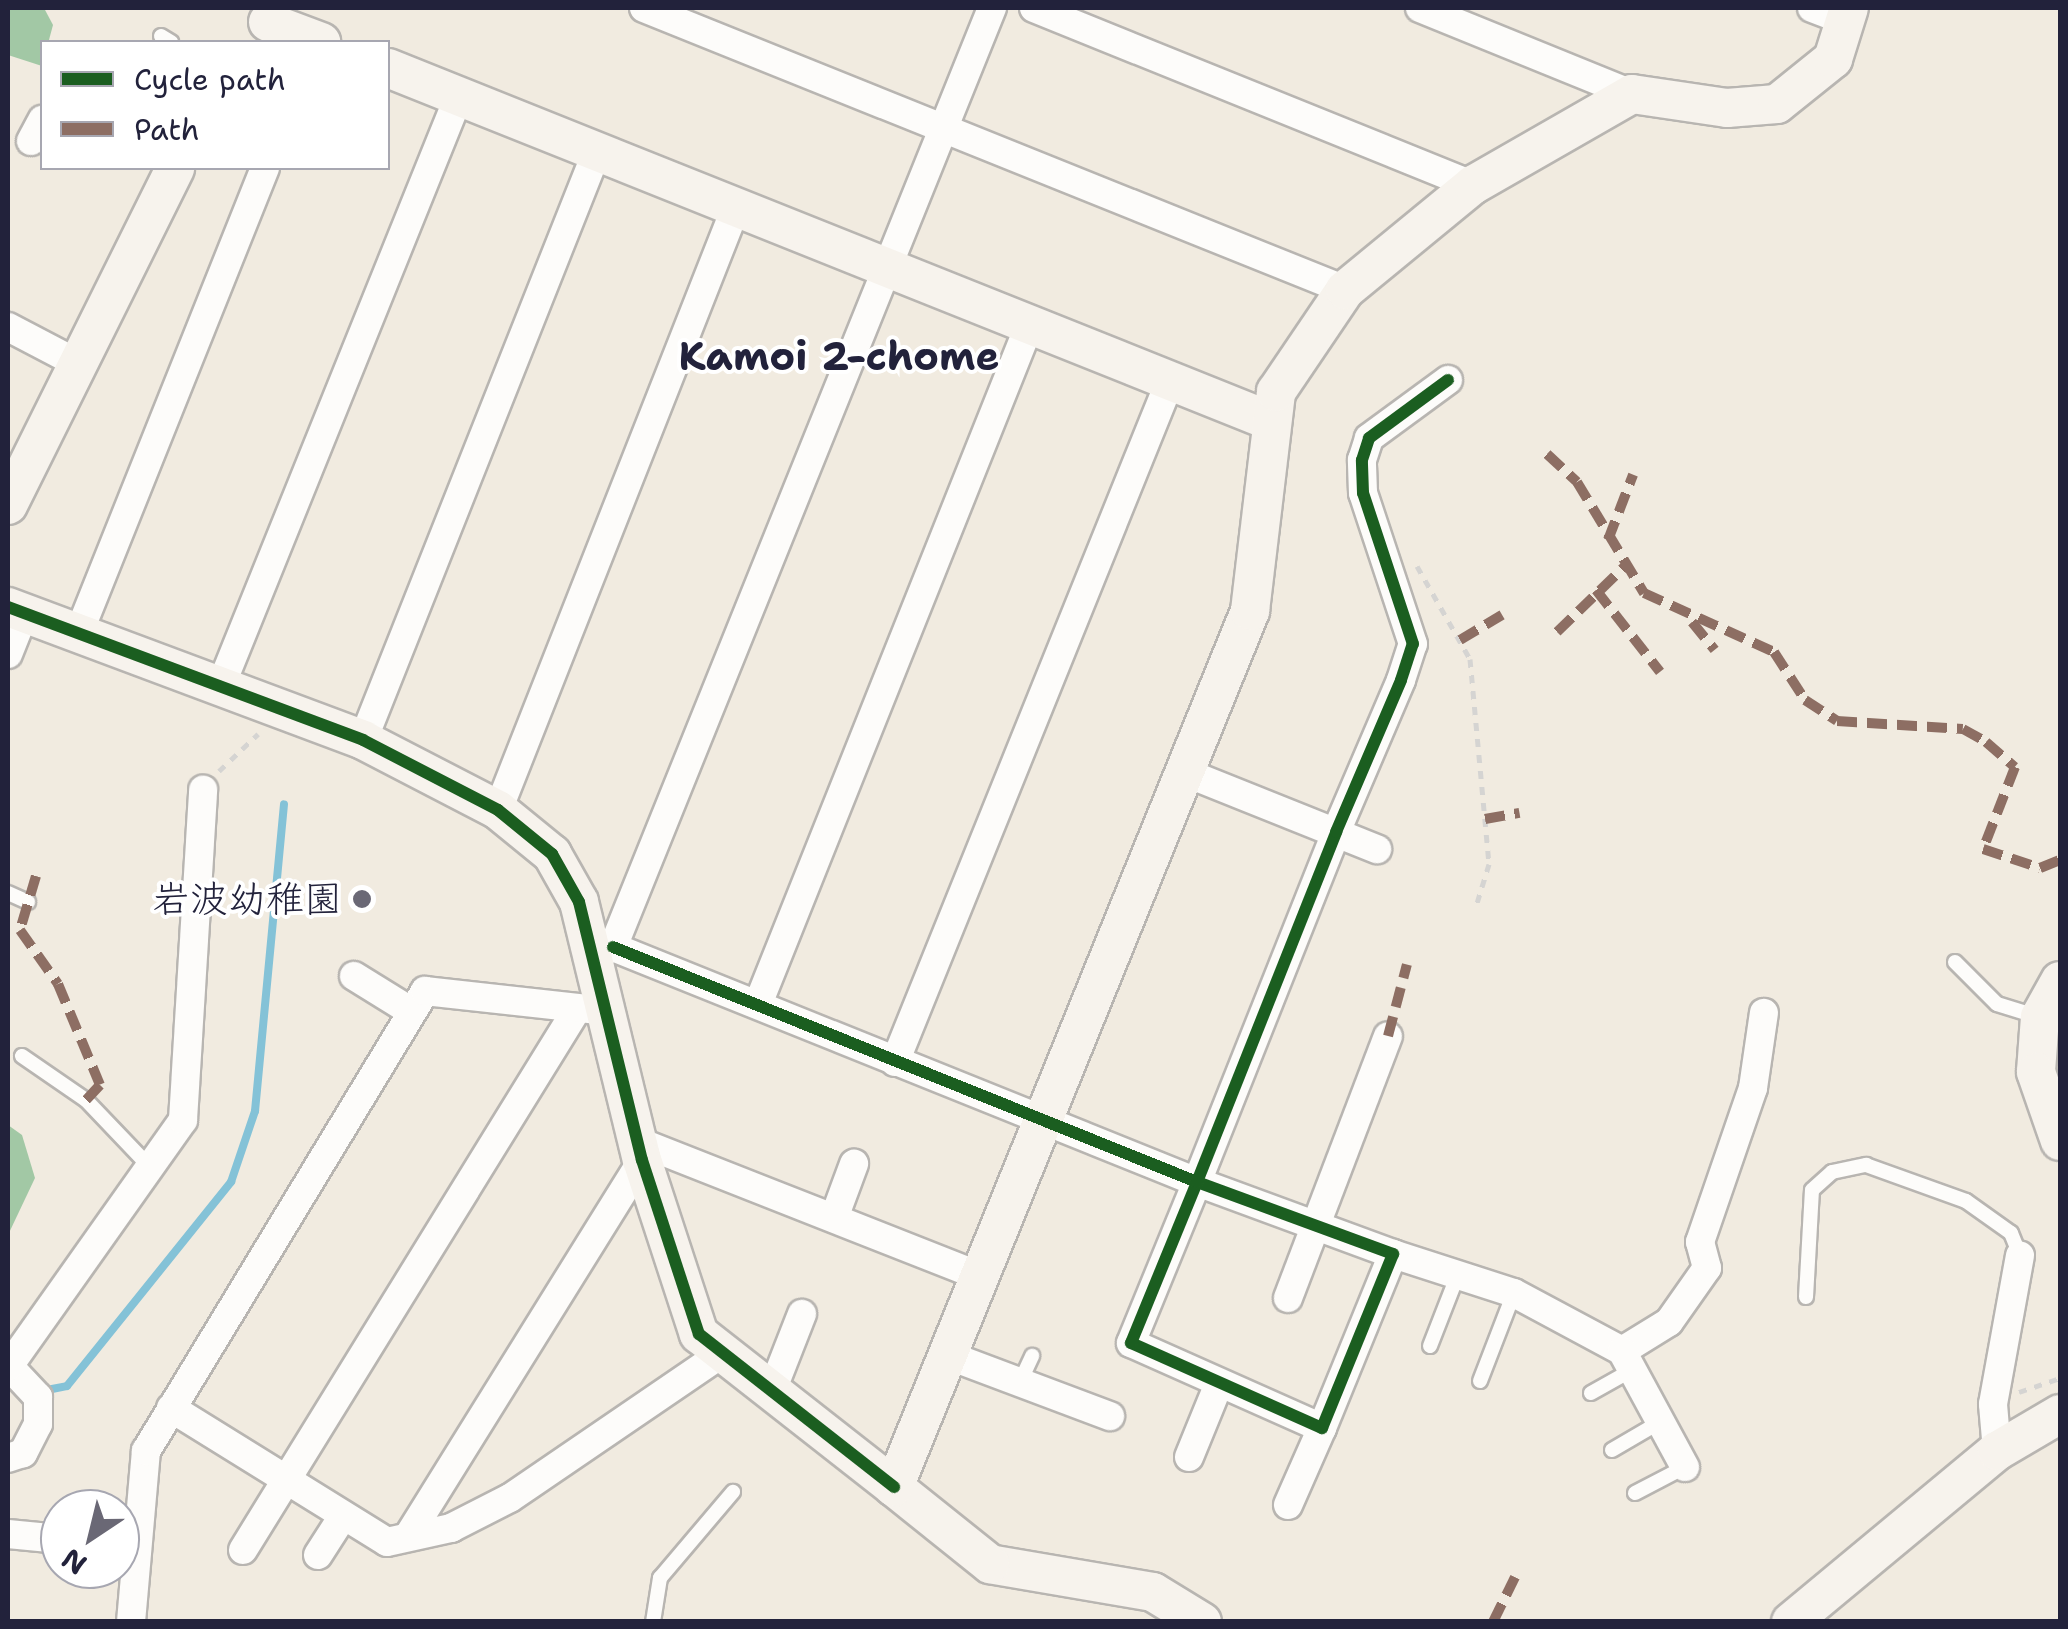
<!DOCTYPE html>
<meta charset="utf-8">
<style>
body{margin:0}
#map{position:relative;width:2068px;height:1629px;overflow:hidden;background:#f1ebe0;font-family:"Shantell Sans","Klee One",sans-serif}
div>[style]{position:absolute}
.forest>*{inset:0;background:#a2c8a5}
.stream>*{height:8px;margin:-4px;padding:0 4px;transform-origin:4px;border-radius:4px;background:#84c2d7}
.path>*{height:5px;margin-top:-2.5px;transform-origin:0;background:repeating-linear-gradient(90deg,#d5d4d2 0 8px,transparent 0 16px)}
.roads{filter:drop-shadow(2px 0 #b8b5b1) drop-shadow(-2px 0 #b8b5b1) drop-shadow(0 2px #b8b5b1) drop-shadow(0 -2px #b8b5b1)}
.lane>*{height:14px;margin:-7px;padding:0 7px;transform-origin:7px;border-radius:7px;background:#fdfcfa}
.street>*{height:28px;margin:-14px;padding:0 14px;transform-origin:14px;border-radius:14px;background:#fdfcfa}
.secondary>*{height:38px;margin:-19px;padding:0 19px;transform-origin:19px;border-radius:19px;background:#f7f3ed}
.quiet>*{height:10px;margin-top:-5px;transform-origin:0;background:repeating-linear-gradient(90deg,#8d6e63 0 20px,transparent 0 30px)}
.cycleway>*{height:12px;margin:-6px;padding:0 6px;transform-origin:6px;border-radius:6px;background:#1b5e20}
.dots>*{width:28px;height:28px;translate:-50% -50%;box-sizing:border-box;border:5px solid #fff;border-radius:50%}
span{translate:-50% -50%;white-space:nowrap;text-align:center;line-height:1.15;-webkit-text-stroke:8px #fff;paint-order:stroke}
.poi-label{font-size:38px;color:#22223b}
.right{translate:-100% -50%;text-align:right}
.neighbourhood-label{font-size:40px;color:#22223b;font-weight:700}
.frame{position:absolute;inset:0;border:10px solid #22223b;pointer-events:none}
.legend{position:absolute;left:40px;top:40px;width:350px;height:130px;box-sizing:border-box;background:#fff;border:2px solid #a7a7b1;margin:0;padding:12px 18px;list-style:none;font-size:30px;color:#22223b}
.legend li{display:flex;align-items:center;gap:20px;height:50px}
.legend b{width:50px;border:2px solid #a7a7b1}
.north{position:absolute;left:40px;top:1489px;width:100px;height:100px;box-sizing:border-box;background:#fff;border:2px solid #a7a7b1;border-radius:50%;rotate:215deg;font-size:28px;font-weight:700;line-height:40px;text-align:center;color:#22223b}
.north::after{content:'';display:block;margin:auto;width:35px;height:45px;background:#6a6875;clip-path:polygon(50% 0,100% 100%,50% 72%,0 100%)}
</style>
<div id="map">
<div class="forest">
<div style="clip-path:polygon(8px 8px,44px 8px,53px 25px,42px 66px,8px 55px)"></div>
<div style="clip-path:polygon(8px 1125px,22px 1135px,35px 1178px,8px 1235px)"></div>
</div>
<div class="stream">
<div style="left:52px;top:1389px;width:15px;rotate:-11deg"></div>
<div style="left:67px;top:1386px;width:262px;rotate:-51.2deg"></div>
<div style="left:231px;top:1182px;width:75px;rotate:-71.3deg"></div>
<div style="left:255px;top:1111px;width:308px;rotate:-84.6deg"></div>
</div>
<div class="path">
<div style="left:1417px;top:566px;width:107px;rotate:60.3deg"></div>
<div style="left:1470px;top:659px;width:206px;rotate:84.7deg"></div>
<div style="left:1489px;top:864px;width:41px;rotate:107.1deg"></div>
<div style="left:219px;top:771px;width:54px;rotate:-43.5deg"></div>
<div style="left:2019px;top:1392px;width:43px;rotate:-18.9deg"></div>
</div>
<div class="roads">
<div class="lane">
<div style="left:161px;top:36px;width:12px;rotate:31deg"></div>
<div style="left:8px;top:893px;width:22px;rotate:24deg"></div>
<div style="left:1955px;top:962px;width:59px;rotate:45deg"></div>
<div style="left:1997px;top:1004px;width:44px;rotate:17.2deg"></div>
<div style="left:22px;top:1056px;width:78px;rotate:34.5deg"></div>
<div style="left:86px;top:1100px;width:91px;rotate:46.3deg"></div>
<div style="left:1806px;top:1297px;width:107px;rotate:-86.8deg"></div>
<div style="left:1812px;top:1190px;width:27px;rotate:-42deg"></div>
<div style="left:1832px;top:1172px;width:35px;rotate:-12deg"></div>
<div style="left:1866px;top:1165px;width:106px;rotate:19.8deg"></div>
<div style="left:1966px;top:1201px;width:55px;rotate:35.4deg"></div>
<div style="left:2011px;top:1233px;width:24px;rotate:68deg"></div>
<div style="left:1430px;top:1346px;width:77px;rotate:-68.7deg"></div>
<div style="left:1480px;top:1381px;width:94px;rotate:-68.9deg"></div>
<div style="left:1020px;top:1382px;width:29px;rotate:-65deg"></div>
<div style="left:1591px;top:1393px;width:47px;rotate:-29.3deg"></div>
<div style="left:1612px;top:1450px;width:56px;rotate:-30.3deg"></div>
<div style="left:1635px;top:1493px;width:56px;rotate:-27.5deg"></div>
<div style="left:653px;top:1622px;width:45px;rotate:-81deg"></div>
<div style="left:660px;top:1578px;width:113px;rotate:-49.7deg"></div>
</div>
<div class="street">
<div style="left:644px;top:8px;width:756px;rotate:21.91deg"></div>
<div style="left:1034px;top:8px;width:473px;rotate:22deg"></div>
<div style="left:1420px;top:8px;width:229px;rotate:22.1deg"></div>
<div style="left:1812px;top:8px;width:39px;rotate:21deg"></div>
<div style="left:31px;top:141px;width:24px;rotate:-62deg"></div>
<div style="left:8px;top:327px;width:78px;rotate:27.6deg"></div>
<div style="left:78px;top:635px;width:503px;rotate:-68.18deg"></div>
<div style="left:8px;top:654px;width:43px;rotate:-68.2deg"></div>
<div style="left:220px;top:688px;width:638px;rotate:-68.02deg"></div>
<div style="left:363px;top:740px;width:634px;rotate:-68.33deg"></div>
<div style="left:1184px;top:772px;width:208px;rotate:21.8deg"></div>
<div style="left:498px;top:810px;width:648px;rotate:-68.46deg"></div>
<div style="left:613px;top:947px;width:630px;rotate:21.92deg"></div>
<div style="left:1197px;top:1182px;width:209px;rotate:20.2deg"></div>
<div style="left:1393px;top:1254px;width:188px;rotate:112.2deg"></div>
<div style="left:1322px;top:1428px;width:209px;rotate:-156deg"></div>
<div style="left:1131px;top:1343px;width:174px;rotate:-67.7deg"></div>
<div style="left:1197px;top:1182px;width:377px;rotate:-68.3deg"></div>
<div style="left:1336px;top:832px;width:165px;rotate:-66.8deg"></div>
<div style="left:1401px;top:680px;width:38px;rotate:-72deg"></div>
<div style="left:1413px;top:644px;width:159px;rotate:-108.3deg"></div>
<div style="left:1363px;top:493px;width:33px;rotate:-92deg"></div>
<div style="left:1362px;top:460px;width:23px;rotate:-72deg"></div>
<div style="left:1369px;top:438px;width:98px;rotate:-36.3deg"></div>
<div style="left:599px;top:954px;width:16px;rotate:-27deg"></div>
<div style="left:613px;top:947px;width:1013px;rotate:-68.02deg"></div>
<div style="left:354px;top:976px;width:68px;rotate:31.8deg"></div>
<div style="left:758px;top:1004px;width:730px;rotate:-68.21deg"></div>
<div style="left:895px;top:1062px;width:734px;rotate:-68.01deg"></div>
<div style="left:642px;top:1143px;width:365px;rotate:21.5deg"></div>
<div style="left:834px;top:1218px;width:58px;rotate:-69.7deg"></div>
<div style="left:1393px;top:1254px;width:127px;rotate:17.9deg"></div>
<div style="left:1514px;top:1293px;width:123px;rotate:28.2deg"></div>
<div style="left:1622px;top:1351px;width:55px;rotate:-31.7deg"></div>
<div style="left:1669px;top:1322px;width:66px;rotate:-54.9deg"></div>
<div style="left:1707px;top:1268px;width:27px;rotate:-105deg"></div>
<div style="left:1700px;top:1242px;width:163px;rotate:-71deg"></div>
<div style="left:1753px;top:1088px;width:76px;rotate:-81.7deg"></div>
<div style="left:1288px;top:1298px;width:280px;rotate:-69.1deg"></div>
<div style="left:1622px;top:1351px;width:132px;rotate:61.5deg"></div>
<div style="left:950px;top:1356px;width:171px;rotate:20.6deg"></div>
<div style="left:8px;top:1365px;width:44px;rotate:46.8deg"></div>
<div style="left:38px;top:1397px;width:27px;rotate:90deg"></div>
<div style="left:38px;top:1424px;width:33px;rotate:117deg"></div>
<div style="left:23px;top:1453px;width:16px;rotate:162deg"></div>
<div style="left:9px;top:1366px;width:301px;rotate:-54.7deg"></div>
<div style="left:183px;top:1120px;width:331px;rotate:-86.5deg"></div>
<div style="left:771px;top:1393px;width:85px;rotate:-68.6deg"></div>
<div style="left:171px;top:1408px;width:254px;rotate:31.8deg"></div>
<div style="left:387px;top:1542px;width:66px;rotate:-12.3deg"></div>
<div style="left:451px;top:1528px;width:66px;rotate:-27deg"></div>
<div style="left:510px;top:1498px;width:254px;rotate:-34.3deg"></div>
<div style="left:1997px;top:1451px;width:47px;rotate:-94.9deg"></div>
<div style="left:1993px;top:1404px;width:151px;rotate:-79.7deg"></div>
<div style="left:1189px;top:1457px;width:77px;rotate:-67.8deg"></div>
<div style="left:1288px;top:1505px;width:84px;rotate:-66.2deg"></div>
<div style="left:8px;top:1534px;width:52px;rotate:5.5deg"></div>
<div style="left:409px;top:1535px;width:441px;rotate:-58.1deg"></div>
<div style="left:243px;top:1550px;width:636px;rotate:-58.31deg"></div>
<div style="left:318px;top:1555px;width:46px;rotate:-57.3deg"></div>
<div style="left:131px;top:1622px;width:172px;rotate:-85deg"></div>
<div style="left:146px;top:1451px;width:538px;rotate:-58.76deg"></div>
<div style="left:425px;top:991px;width:181px;rotate:6.3deg"></div>
</div>
<div class="secondary">
<div style="left:268px;top:22px;width:57px;rotate:20.7deg"></div>
<div style="left:388px;top:68px;width:948px;rotate:21.8deg"></div>
<div style="left:8px;top:505px;width:376px;rotate:-63.6deg"></div>
<div style="left:8px;top:607px;width:379px;rotate:20.5deg"></div>
<div style="left:363px;top:740px;width:152px;rotate:27.4deg"></div>
<div style="left:498px;top:810px;width:70px;rotate:39.2deg"></div>
<div style="left:552px;top:854px;width:55px;rotate:60.6deg"></div>
<div style="left:579px;top:902px;width:266px;rotate:76.3deg"></div>
<div style="left:642px;top:1160px;width:183px;rotate:71.9deg"></div>
<div style="left:699px;top:1334px;width:248px;rotate:38.1deg"></div>
<div style="left:2060px;top:981px;width:41px;rotate:119.1deg"></div>
<div style="left:2040px;top:1017px;width:55px;rotate:94.2deg"></div>
<div style="left:2036px;top:1072px;width:73px;rotate:70.8deg"></div>
<div style="left:1202px;top:1622px;width:57px;rotate:-148.5deg"></div>
<div style="left:1153px;top:1592px;width:165px;rotate:-170.3deg"></div>
<div style="left:990px;top:1564px;width:123px;rotate:-141.3deg"></div>
<div style="left:894px;top:1487px;width:946px;rotate:-67.88deg"></div>
<div style="left:1250px;top:611px;width:221px;rotate:-83.2deg"></div>
<div style="left:1276px;top:392px;width:123px;rotate:-55.9deg"></div>
<div style="left:1345px;top:290px;width:166px;rotate:-39.4deg"></div>
<div style="left:1473px;top:185px;width:183px;rotate:-29.8deg"></div>
<div style="left:1632px;top:94px;width:96px;rotate:8.4deg"></div>
<div style="left:1727px;top:108px;width:50px;rotate:-4.6deg"></div>
<div style="left:1777px;top:104px;width:72px;rotate:-38.8deg"></div>
<div style="left:1833px;top:59px;width:53px;rotate:-72.6deg"></div>
<div style="left:1791px;top:1622px;width:268px;rotate:-39.7deg"></div>
<div style="left:1997px;top:1451px;width:73px;rotate:-30.4deg"></div>
</div>
</div>
<div class="quiet">
<div style="left:1547px;top:454px;width:41px;rotate:43deg"></div>
<div style="left:1577px;top:482px;width:130px;rotate:58.9deg"></div>
<div style="left:1644px;top:593px;width:143px;rotate:24.4deg"></div>
<div style="left:1774px;top:652px;width:57px;rotate:57.1deg"></div>
<div style="left:1805px;top:700px;width:38px;rotate:33deg"></div>
<div style="left:1837px;top:721px;width:126px;rotate:3.6deg"></div>
<div style="left:1963px;top:729px;width:26px;rotate:29deg"></div>
<div style="left:1986px;top:742px;width:38px;rotate:41deg"></div>
<div style="left:2015px;top:767px;width:88px;rotate:111.3deg"></div>
<div style="left:1983px;top:849px;width:60px;rotate:18.4deg"></div>
<div style="left:2040px;top:868px;width:22px;rotate:-22deg"></div>
<div style="left:1608px;top:540px;width:70px;rotate:-69deg"></div>
<div style="left:1596px;top:590px;width:104px;rotate:52deg"></div>
<div style="left:1692px;top:622px;width:36px;rotate:51deg"></div>
<div style="left:1557px;top:632px;width:95px;rotate:-44.1deg"></div>
<div style="left:1460px;top:640px;width:49px;rotate:-30.8deg"></div>
<div style="left:1485px;top:819px;width:35px;rotate:-10deg"></div>
<div style="left:36px;top:876px;width:56px;rotate:106.5deg"></div>
<div style="left:20px;top:930px;width:66px;rotate:54.9deg"></div>
<div style="left:58px;top:984px;width:109px;rotate:67.4deg"></div>
<div style="left:100px;top:1085px;width:21px;rotate:133deg"></div>
<div style="left:1388px;top:1036px;width:74px;rotate:-75.2deg"></div>
<div style="left:1493px;top:1622px;width:50px;rotate:-63.9deg"></div>
</div>
<div class="cycleway">
<div style="left:8px;top:607px;width:379px;rotate:20.5deg"></div>
<div style="left:363px;top:740px;width:152px;rotate:27.4deg"></div>
<div style="left:498px;top:810px;width:70px;rotate:39.2deg"></div>
<div style="left:552px;top:854px;width:55px;rotate:60.6deg"></div>
<div style="left:579px;top:902px;width:266px;rotate:76.3deg"></div>
<div style="left:642px;top:1160px;width:183px;rotate:71.9deg"></div>
<div style="left:699px;top:1334px;width:248px;rotate:38.1deg"></div>
<div style="left:613px;top:947px;width:630px;rotate:21.92deg"></div>
<div style="left:1197px;top:1182px;width:209px;rotate:20.2deg"></div>
<div style="left:1393px;top:1254px;width:188px;rotate:112.2deg"></div>
<div style="left:1322px;top:1428px;width:209px;rotate:-156deg"></div>
<div style="left:1131px;top:1343px;width:174px;rotate:-67.7deg"></div>
<div style="left:1197px;top:1182px;width:377px;rotate:-68.3deg"></div>
<div style="left:1336px;top:832px;width:165px;rotate:-66.8deg"></div>
<div style="left:1401px;top:680px;width:38px;rotate:-72deg"></div>
<div style="left:1413px;top:644px;width:159px;rotate:-108.3deg"></div>
<div style="left:1363px;top:493px;width:33px;rotate:-92deg"></div>
<div style="left:1362px;top:460px;width:23px;rotate:-72deg"></div>
<div style="left:1369px;top:438px;width:98px;rotate:-36.3deg"></div>
</div>
<div class="dots">
<div style="left:362px;top:899px;background:#6a6875"></div>
</div>
<div class="poi-label">
<span class="right" style="left:342px;top:899px">岩波幼稚園</span>
</div>
<div class="neighbourhood-label">
<span style="left:839px;top:356px">Kamoi 2-chome</span>
</div>
<div class="frame"></div>
<ul class="legend">
<li><b style="height:12px;background:#1b5e20"></b>Cycle path</li>
<li><b style="height:12px;background:#8d6e63"></b>Path</li>
</ul>
<div class="north">N</div>
</div>
